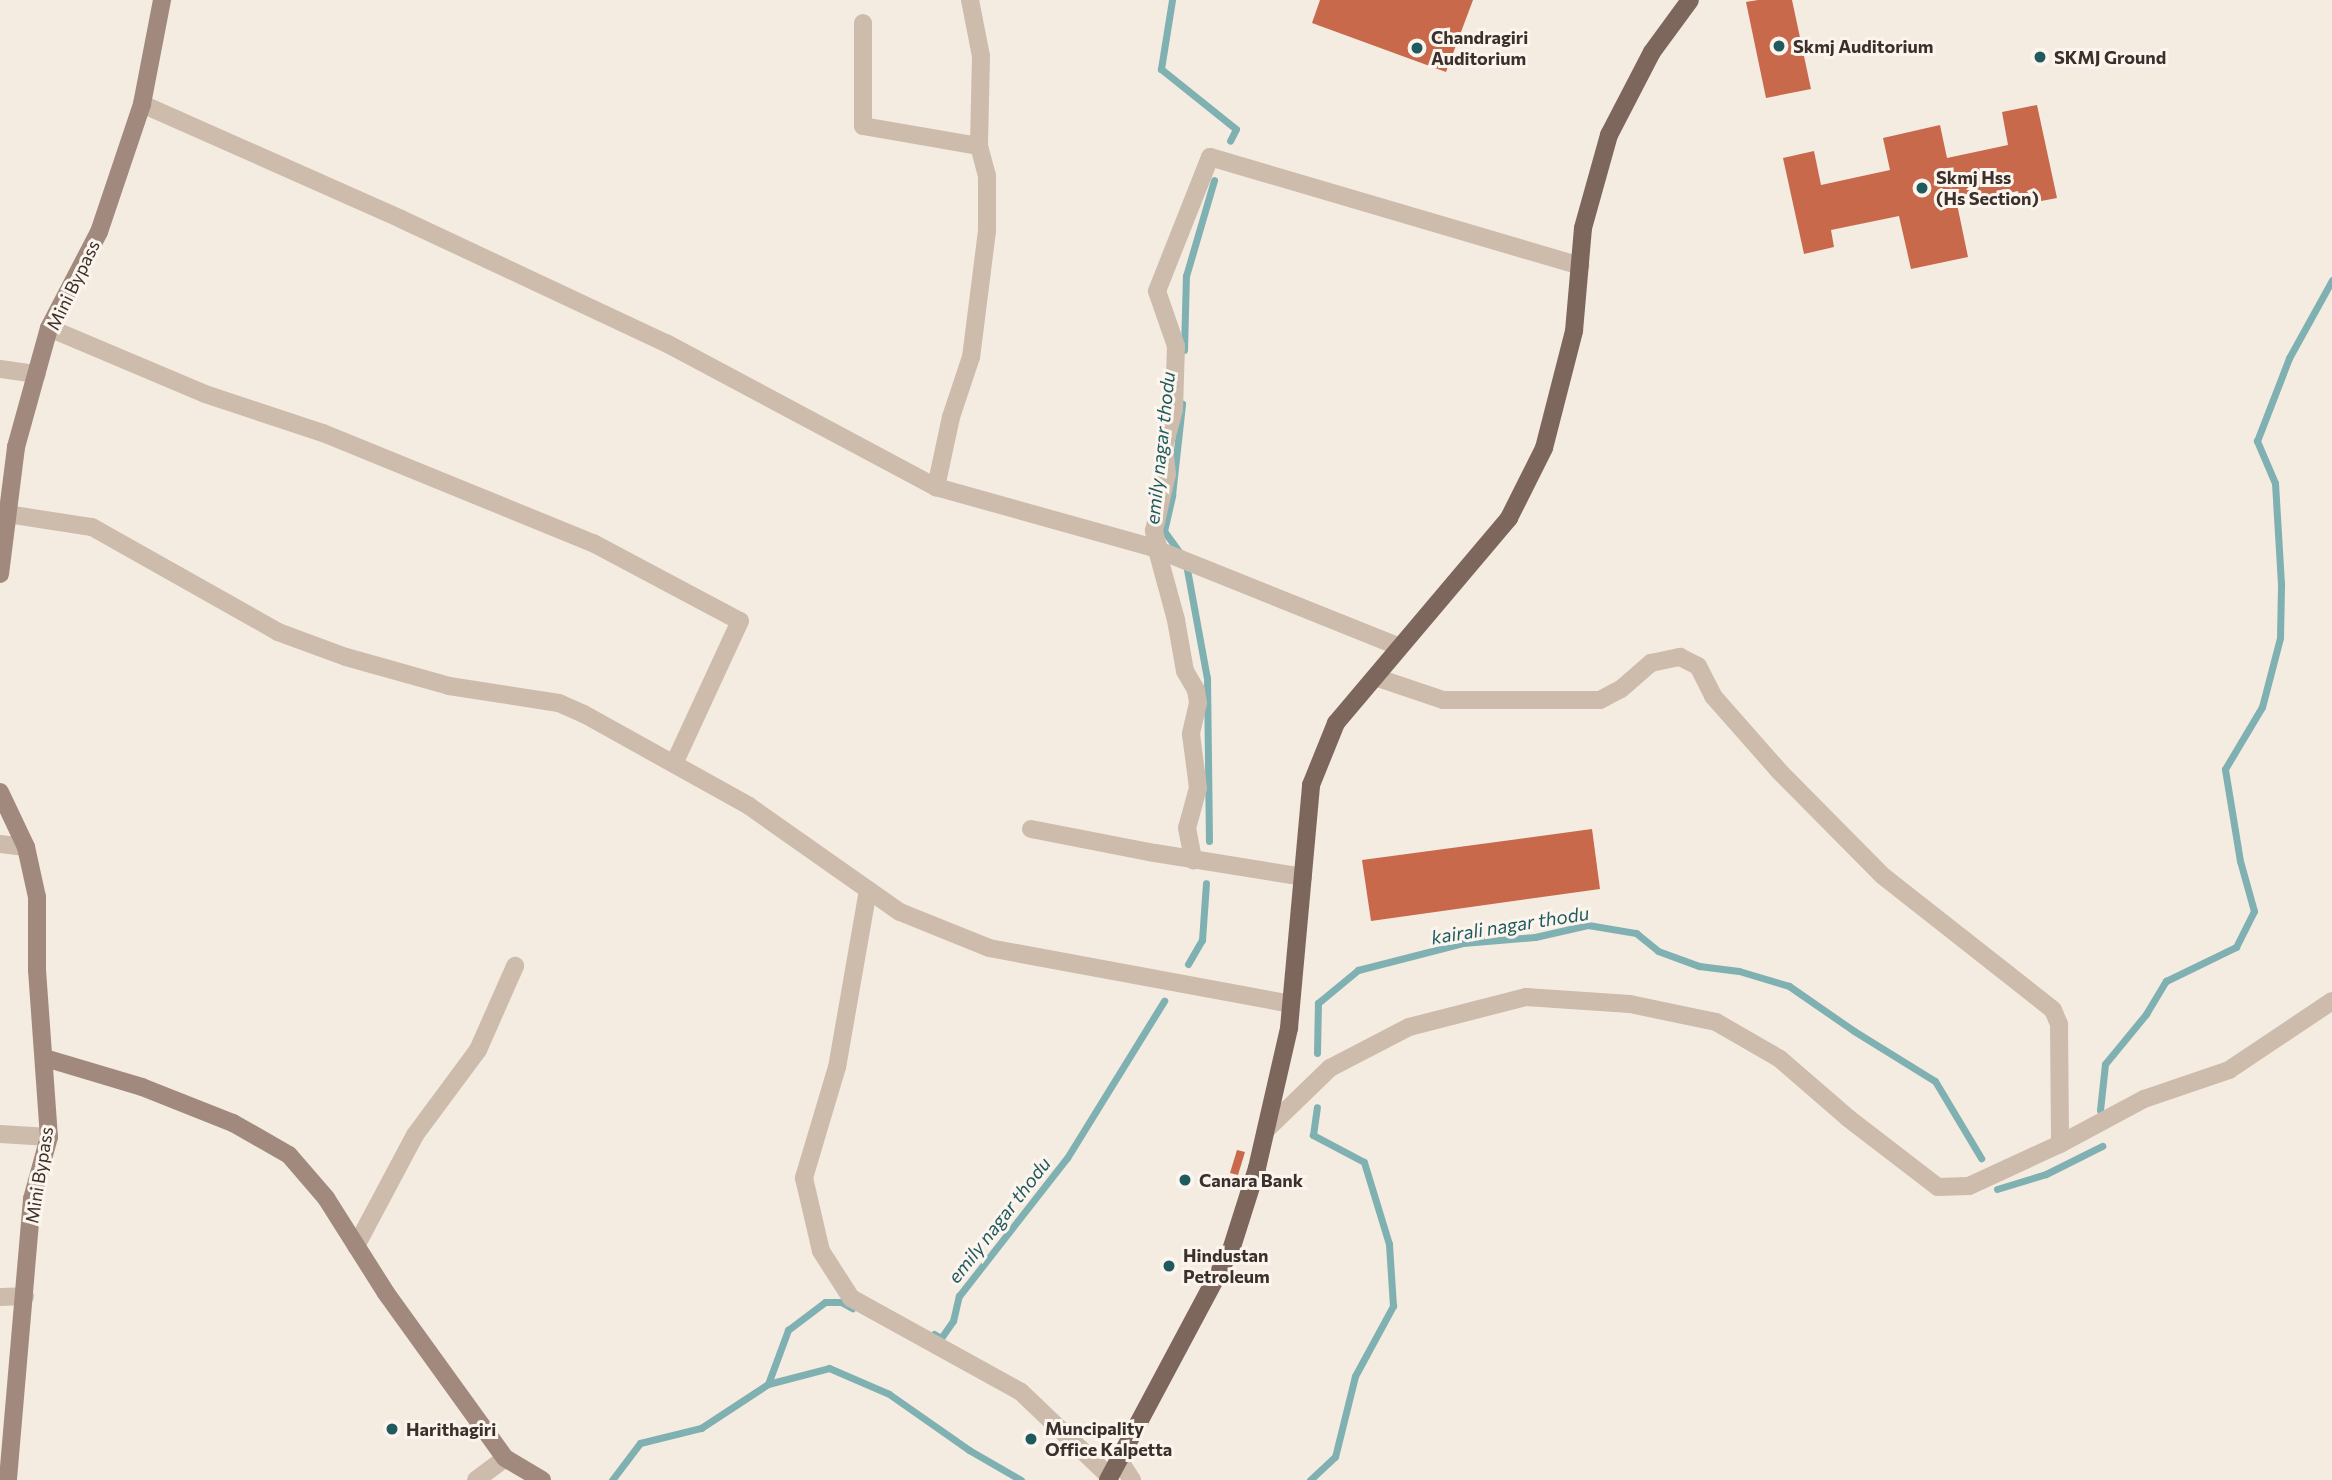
<!DOCTYPE html>
<style>
body{margin:0}
#map{position:relative;width:2332px;height:1480px;overflow:hidden;background:#f4ebe1;font-family:Commissioner,sans-serif}
div>[style]{position:absolute}
.stream>*{height:7px;margin:-3.5px;padding:0 3.5px;transform-origin:3.5px;border-radius:3.5px;background:#7fb0b2}
.building>*{inset:0;background:#c8694b}
.street>*{height:18px;margin:-9px;padding:0 9px;transform-origin:9px;border-radius:9px;background:#cdbbac}
.secondary>*{height:18px;margin:-9px;padding:0 9px;transform-origin:9px;border-radius:9px;background:#a18a7d}
.primary>*{height:18px;margin:-9px;padding:0 9px;transform-origin:9px;border-radius:9px;background:#7d675c}
.dots>*{width:19px;height:19px;translate:-50% -50%;box-sizing:border-box;border:4px solid #fbf5ee;border-radius:50%}
span{translate:-50% -50%;white-space:nowrap;text-align:center;line-height:1.15;-webkit-text-stroke:6px #fbf5ee;paint-order:stroke}
.poi-label{font-size:18px;color:#3b302b;font-weight:700}
.left{translate:0 -50%;text-align:left}
.street-label{font-size:18px;color:#3b302b}
.water-label{font-size:19px;color:#1f5a5e;font-style:italic}
</style>
<div id="map">
<div class="stream">
<div style="left:1172px;top:0;width:70px;rotate:99.1deg"></div>
<div style="left:1161px;top:69px;width:96px;rotate:38.7deg"></div>
<div style="left:1236px;top:129px;width:13px;rotate:117deg"></div>
<div style="left:1184px;top:350px;width:74px;rotate:-88.5deg"></div>
<div style="left:1186px;top:276px;width:100px;rotate:-73.7deg"></div>
<div style="left:1180px;top:553px;width:27px;rotate:-126deg"></div>
<div style="left:1164px;top:531px;width:37px;rotate:-77deg"></div>
<div style="left:1172px;top:495px;width:92px;rotate:-83.7deg"></div>
<div style="left:1186px;top:564px;width:116px;rotate:79.6deg"></div>
<div style="left:1207px;top:678px;width:163px;rotate:89.3deg"></div>
<div style="left:1188px;top:964px;width:28px;rotate:-60deg"></div>
<div style="left:1202px;top:940px;width:57px;rotate:-86deg"></div>
<div style="left:1317px;top:1053px;width:50px;rotate:-88.9deg"></div>
<div style="left:1318px;top:1003px;width:52px;rotate:-39.5deg"></div>
<div style="left:1358px;top:970px;width:108px;rotate:-14.4deg"></div>
<div style="left:1463px;top:943px;width:72px;rotate:-4.8deg"></div>
<div style="left:1535px;top:937px;width:54px;rotate:-12.8deg"></div>
<div style="left:1588px;top:925px;width:49px;rotate:9.5deg"></div>
<div style="left:1636px;top:933px;width:28px;rotate:39deg"></div>
<div style="left:1658px;top:951px;width:44px;rotate:20.1deg"></div>
<div style="left:1699px;top:966px;width:40px;rotate:7.1deg"></div>
<div style="left:1739px;top:971px;width:52px;rotate:16.7deg"></div>
<div style="left:1789px;top:986px;width:79px;rotate:34.7deg"></div>
<div style="left:1854px;top:1031px;width:95px;rotate:31.7deg"></div>
<div style="left:1935px;top:1081px;width:90px;rotate:59.1deg"></div>
<div style="left:2100px;top:1110px;width:46px;rotate:-83.8deg"></div>
<div style="left:2105px;top:1064px;width:65px;rotate:-50.6deg"></div>
<div style="left:2146px;top:1014px;width:39px;rotate:-59deg"></div>
<div style="left:2166px;top:981px;width:78px;rotate:-25.9deg"></div>
<div style="left:2236px;top:947px;width:40px;rotate:-63.4deg"></div>
<div style="left:2254px;top:911px;width:52px;rotate:-105.6deg"></div>
<div style="left:2240px;top:861px;width:93px;rotate:-99.3deg"></div>
<div style="left:2225px;top:769px;width:72px;rotate:-59.2deg"></div>
<div style="left:2262px;top:707px;width:71px;rotate:-75.4deg"></div>
<div style="left:2280px;top:638px;width:54px;rotate:-88.9deg"></div>
<div style="left:2281px;top:584px;width:101px;rotate:-93.4deg"></div>
<div style="left:2275px;top:483px;width:46px;rotate:-113.2deg"></div>
<div style="left:2257px;top:441px;width:89px;rotate:-68.9deg"></div>
<div style="left:2289px;top:358px;width:89px;rotate:-61.1deg"></div>
<div style="left:1997px;top:1189px;width:51px;rotate:-17deg"></div>
<div style="left:2046px;top:1174px;width:63px;rotate:-26.6deg"></div>
<div style="left:934px;top:1334px;width:8px;rotate:30deg"></div>
<div style="left:941px;top:1338px;width:21px;rotate:-55deg"></div>
<div style="left:953px;top:1321px;width:26px;rotate:-77deg"></div>
<div style="left:959px;top:1296px;width:175px;rotate:-52deg"></div>
<div style="left:1067px;top:1158px;width:185px;rotate:-58.3deg"></div>
<div style="left:768px;top:1384px;width:58px;rotate:-69.7deg"></div>
<div style="left:788px;top:1330px;width:46px;rotate:-37.1deg"></div>
<div style="left:825px;top:1302px;width:16px"></div>
<div style="left:841px;top:1302px;width:13px;rotate:29deg"></div>
<div style="left:612px;top:1480px;width:46px;rotate:-52.9deg"></div>
<div style="left:640px;top:1443px;width:63px;rotate:-13.8deg"></div>
<div style="left:701px;top:1428px;width:80px;rotate:-33.3deg"></div>
<div style="left:768px;top:1384px;width:63px;rotate:-14.7deg"></div>
<div style="left:829px;top:1368px;width:65px;rotate:23.4deg"></div>
<div style="left:889px;top:1394px;width:98px;rotate:35deg"></div>
<div style="left:969px;top:1450px;width:60px;rotate:30deg"></div>
<div style="left:1310px;top:1480px;width:34px;rotate:-43deg"></div>
<div style="left:1335px;top:1457px;width:83px;rotate:-76.1deg"></div>
<div style="left:1355px;top:1376px;width:80px;rotate:-61.5deg"></div>
<div style="left:1393px;top:1306px;width:62px;rotate:-93.7deg"></div>
<div style="left:1389px;top:1244px;width:86px;rotate:-107deg"></div>
<div style="left:1364px;top:1162px;width:58px;rotate:-152.1deg"></div>
<div style="left:1313px;top:1135px;width:28px;rotate:-82deg"></div>
</div>
<div class="building">
<div style="clip-path:polygon(1320px 0,1473px 0,1446px 72px,1312px 23px)"></div>
<div style="clip-path:polygon(1758px 0,1792px 0,1811px 89px,1766px 98px,1746px 2px)"></div>
<div style="clip-path:polygon(2037px 105px,2057px 198px,2021px 205px,2018px 191px,1957px 204px,1968px 257px,1911px 269px,1899px 216px,1831px 230px,1834px 247px,1804px 254px,1783px 158px,1814px 151px,1821px 185px,1890px 170px,1883px 138px,1940px 125px,1947px 158px,2008px 145px,2002px 112px)"></div>
<div style="clip-path:polygon(1592px 829px,1600px 889px,1371px 921px,1362px 860px)"></div>
<div style="clip-path:polygon(1237px 1150px,1245px 1152px,1238px 1175px,1230px 1173px)"></div>
</div>
<div class="street">
<div style="left:970px;top:0;width:57px;rotate:78.9deg"></div>
<div style="left:981px;top:56px;width:90px;rotate:91.3deg"></div>
<div style="left:863px;top:23px;width:103px;rotate:90deg"></div>
<div style="left:863px;top:126px;width:118px;rotate:9.8deg"></div>
<div style="left:979px;top:146px;width:31px;rotate:75deg"></div>
<div style="left:987px;top:176px;width:55px;rotate:90deg"></div>
<div style="left:987px;top:231px;width:127px;rotate:97.2deg"></div>
<div style="left:971px;top:357px;width:63px;rotate:108.4deg"></div>
<div style="left:951px;top:417px;width:72px;rotate:102.1deg"></div>
<div style="left:142px;top:104px;width:283px;rotate:23.9deg"></div>
<div style="left:401px;top:219px;width:293px;rotate:25.1deg"></div>
<div style="left:666px;top:343px;width:306px;rotate:28.1deg"></div>
<div style="left:936px;top:487px;width:223px;rotate:15.6deg"></div>
<div style="left:1151px;top:547px;width:268px;rotate:21.9deg"></div>
<div style="left:49px;top:328px;width:169px;rotate:22.9deg"></div>
<div style="left:205px;top:394px;width:124px;rotate:18.3deg"></div>
<div style="left:323px;top:433px;width:292px;rotate:22.2deg"></div>
<div style="left:593px;top:543px;width:166px;rotate:28deg"></div>
<div style="left:740px;top:621px;width:157px;rotate:114.8deg"></div>
<div style="left:0;top:369px;width:37px;rotate:8deg"></div>
<div style="left:0;top:513px;width:93px;rotate:8.7deg"></div>
<div style="left:92px;top:527px;width:214px;rotate:29.4deg"></div>
<div style="left:278px;top:632px;width:72px;rotate:20.2deg"></div>
<div style="left:346px;top:657px;width:107px;rotate:15.7deg"></div>
<div style="left:449px;top:686px;width:111px;rotate:8.8deg"></div>
<div style="left:559px;top:703px;width:27px;rotate:24deg"></div>
<div style="left:584px;top:714px;width:189px;rotate:29.1deg"></div>
<div style="left:749px;top:806px;width:184px;rotate:35.1deg"></div>
<div style="left:900px;top:912px;width:96px;rotate:22deg"></div>
<div style="left:989px;top:948px;width:307px;rotate:10.5deg"></div>
<div style="left:1157px;top:550px;width:73px;rotate:74.8deg"></div>
<div style="left:1176px;top:620px;width:52px;rotate:80deg"></div>
<div style="left:1185px;top:671px;width:22px;rotate:60deg"></div>
<div style="left:1196px;top:690px;width:13px;rotate:81deg"></div>
<div style="left:1198px;top:703px;width:32px;rotate:103deg"></div>
<div style="left:1191px;top:734px;width:54px;rotate:82.6deg"></div>
<div style="left:1198px;top:788px;width:41px;rotate:105.4deg"></div>
<div style="left:1187px;top:828px;width:33px;rotate:79deg"></div>
<div style="left:1159px;top:550px;width:20px;rotate:-105deg"></div>
<div style="left:1154px;top:531px;width:58px;rotate:-77.2deg"></div>
<div style="left:1167px;top:474px;width:27px;rotate:-96deg"></div>
<div style="left:1164px;top:447px;width:39px;rotate:-75deg"></div>
<div style="left:1174px;top:409px;width:63px;rotate:-88.2deg"></div>
<div style="left:1176px;top:346px;width:58px;rotate:-109.1deg"></div>
<div style="left:1157px;top:291px;width:144px;rotate:-68.4deg"></div>
<div style="left:1210px;top:157px;width:386px;rotate:16.4deg"></div>
<div style="left:1375px;top:677px;width:72px;rotate:18.7deg"></div>
<div style="left:1443px;top:700px;width:157px"></div>
<div style="left:1600px;top:700px;width:24px;rotate:-28deg"></div>
<div style="left:1621px;top:689px;width:40px;rotate:-41deg"></div>
<div style="left:1651px;top:663px;width:30px;rotate:-12deg"></div>
<div style="left:1680px;top:657px;width:20px;rotate:27deg"></div>
<div style="left:1698px;top:666px;width:34px;rotate:63deg"></div>
<div style="left:1713px;top:696px;width:101px;rotate:48.6deg"></div>
<div style="left:1780px;top:772px;width:146px;rotate:45.3deg"></div>
<div style="left:1883px;top:876px;width:216px;rotate:38.2deg"></div>
<div style="left:2053px;top:1010px;width:15px;rotate:67deg"></div>
<div style="left:2059px;top:1024px;width:120px;rotate:89.5deg"></div>
<div style="left:1031px;top:829px;width:126px;rotate:11deg"></div>
<div style="left:1155px;top:853px;width:150px;rotate:9.2deg"></div>
<div style="left:0;top:844px;width:26px;rotate:7deg"></div>
<div style="left:868px;top:890px;width:180px;rotate:99.9deg"></div>
<div style="left:837px;top:1067px;width:116px;rotate:106.6deg"></div>
<div style="left:804px;top:1178px;width:75px;rotate:76.9deg"></div>
<div style="left:821px;top:1251px;width:56px;rotate:57.4deg"></div>
<div style="left:851px;top:1298px;width:194px;rotate:28.9deg"></div>
<div style="left:1021px;top:1392px;width:123px;rotate:43.7deg"></div>
<div style="left:1267px;top:1129px;width:88px;rotate:-44.1deg"></div>
<div style="left:1330px;top:1068px;width:89px;rotate:-27.4deg"></div>
<div style="left:1409px;top:1027px;width:121px;rotate:-14.4deg"></div>
<div style="left:1526px;top:997px;width:104px;rotate:3.9deg"></div>
<div style="left:1630px;top:1004px;width:88px;rotate:11.8deg"></div>
<div style="left:1716px;top:1022px;width:74px;rotate:30deg"></div>
<div style="left:1780px;top:1059px;width:90px;rotate:40.9deg"></div>
<div style="left:1848px;top:1118px;width:113px;rotate:37.5deg"></div>
<div style="left:1938px;top:1187px;width:31px;rotate:-2deg"></div>
<div style="left:1969px;top:1186px;width:100px;rotate:-24.8deg"></div>
<div style="left:2060px;top:1144px;width:95px;rotate:-28.2deg"></div>
<div style="left:2144px;top:1099px;width:90px;rotate:-18.8deg"></div>
<div style="left:2229px;top:1070px;width:124px;rotate:-33.8deg"></div>
<div style="left:0;top:1134px;width:49px;rotate:3.5deg"></div>
<div style="left:356px;top:1246px;width:126px;rotate:-62deg"></div>
<div style="left:415px;top:1135px;width:106px;rotate:-53.5deg"></div>
<div style="left:478px;top:1050px;width:92px;rotate:-66.2deg"></div>
<div style="left:0;top:1297px;width:25px;rotate:-2deg"></div>
<div style="left:1119px;top:1460px;width:24px;rotate:57deg"></div>
<div style="left:476px;top:1480px;width:36px;rotate:-37deg"></div>
</div>
<div class="secondary">
<div style="left:0;top:574px;width:128px;rotate:-82.8deg"></div>
<div style="left:16px;top:447px;width:123px;rotate:-74.5deg"></div>
<div style="left:49px;top:328px;width:108px;rotate:-62.5deg"></div>
<div style="left:99px;top:232px;width:135px;rotate:-71.4deg"></div>
<div style="left:142px;top:104px;width:106px;rotate:-79.1deg"></div>
<div style="left:0;top:792px;width:61px;rotate:64.7deg"></div>
<div style="left:26px;top:847px;width:51px;rotate:77.6deg"></div>
<div style="left:37px;top:897px;width:73px;rotate:90deg"></div>
<div style="left:37px;top:970px;width:167px;rotate:85.9deg"></div>
<div style="left:49px;top:1137px;width:64px;rotate:105.3deg"></div>
<div style="left:32px;top:1199px;width:282px;rotate:94.9deg"></div>
<div style="left:45px;top:1058px;width:101px;rotate:16.6deg"></div>
<div style="left:142px;top:1087px;width:98px;rotate:21.6deg"></div>
<div style="left:233px;top:1123px;width:64px;rotate:29.7deg"></div>
<div style="left:289px;top:1155px;width:57px;rotate:49.3deg"></div>
<div style="left:326px;top:1198px;width:112px;rotate:57.7deg"></div>
<div style="left:386px;top:1293px;width:203px;rotate:54.2deg"></div>
<div style="left:505px;top:1458px;width:43px;rotate:30.7deg"></div>
</div>
<div class="primary">
<div style="left:1108px;top:1480px;width:261px;rotate:-61.9deg"></div>
<div style="left:1231px;top:1250px;width:86px;rotate:-72.4deg"></div>
<div style="left:1257px;top:1168px;width:144px;rotate:-77.1deg"></div>
<div style="left:1289px;top:1028px;width:244px;rotate:-84.8deg"></div>
<div style="left:1311px;top:785px;width:67px;rotate:-68deg"></div>
<div style="left:1336px;top:723px;width:268px;rotate:-49.8deg"></div>
<div style="left:1509px;top:518px;width:78px;rotate:-63.4deg"></div>
<div style="left:1544px;top:448px;width:121px;rotate:-75.6deg"></div>
<div style="left:1574px;top:331px;width:103px;rotate:-85deg"></div>
<div style="left:1583px;top:228px;width:97px;rotate:-74.4deg"></div>
<div style="left:1609px;top:135px;width:93px;rotate:-62.6deg"></div>
<div style="left:1652px;top:52px;width:64px;rotate:-53.8deg"></div>
</div>
<div class="dots">
<div style="left:1779px;top:46px;background:#1f5a5e"></div>
<div style="left:1417px;top:48px;background:#1f5a5e"></div>
<div style="left:2040px;top:57px;background:#1f5a5e"></div>
<div style="left:1922px;top:188px;background:#1f5a5e"></div>
<div style="left:1185px;top:1180px;background:#1f5a5e"></div>
<div style="left:1169px;top:1266px;background:#1f5a5e"></div>
<div style="left:392px;top:1429px;background:#1f5a5e"></div>
<div style="left:1031px;top:1439px;background:#1f5a5e"></div>
</div>
<div class="poi-label">
<span class="left" style="left:1431px;top:48px">Chandragiri<br>Auditorium</span>
<span class="left" style="left:1793px;top:46px">Skmj Auditorium</span>
<span class="left" style="left:2054px;top:57px">SKMJ Ground</span>
<span class="left" style="left:1936px;top:188px">Skmj Hss<br>(Hs Section)</span>
<span class="left" style="left:1199px;top:1180px">Canara Bank</span>
<span class="left" style="left:1183px;top:1266px">Hindustan<br>Petroleum</span>
<span class="left" style="left:406px;top:1429px">Harithagiri</span>
<span class="left" style="left:1045px;top:1439px">Muncipality<br>Office Kalpetta</span>
</div>
<div class="street-label">
<span style="left:73px;top:285px;rotate:-64deg">Mini Bypass</span>
<span style="left:39px;top:1175px;rotate:-81deg">Mini Bypass</span>
</div>
<div class="water-label">
<span style="left:1160px;top:448px;rotate:-84deg">emily nagar thodu</span>
<span style="left:1510px;top:925px;rotate:-9deg">kairali nagar thodu</span>
<span style="left:999px;top:1220px;rotate:-52deg">emily nagar thodu</span>
</div>
</div>
